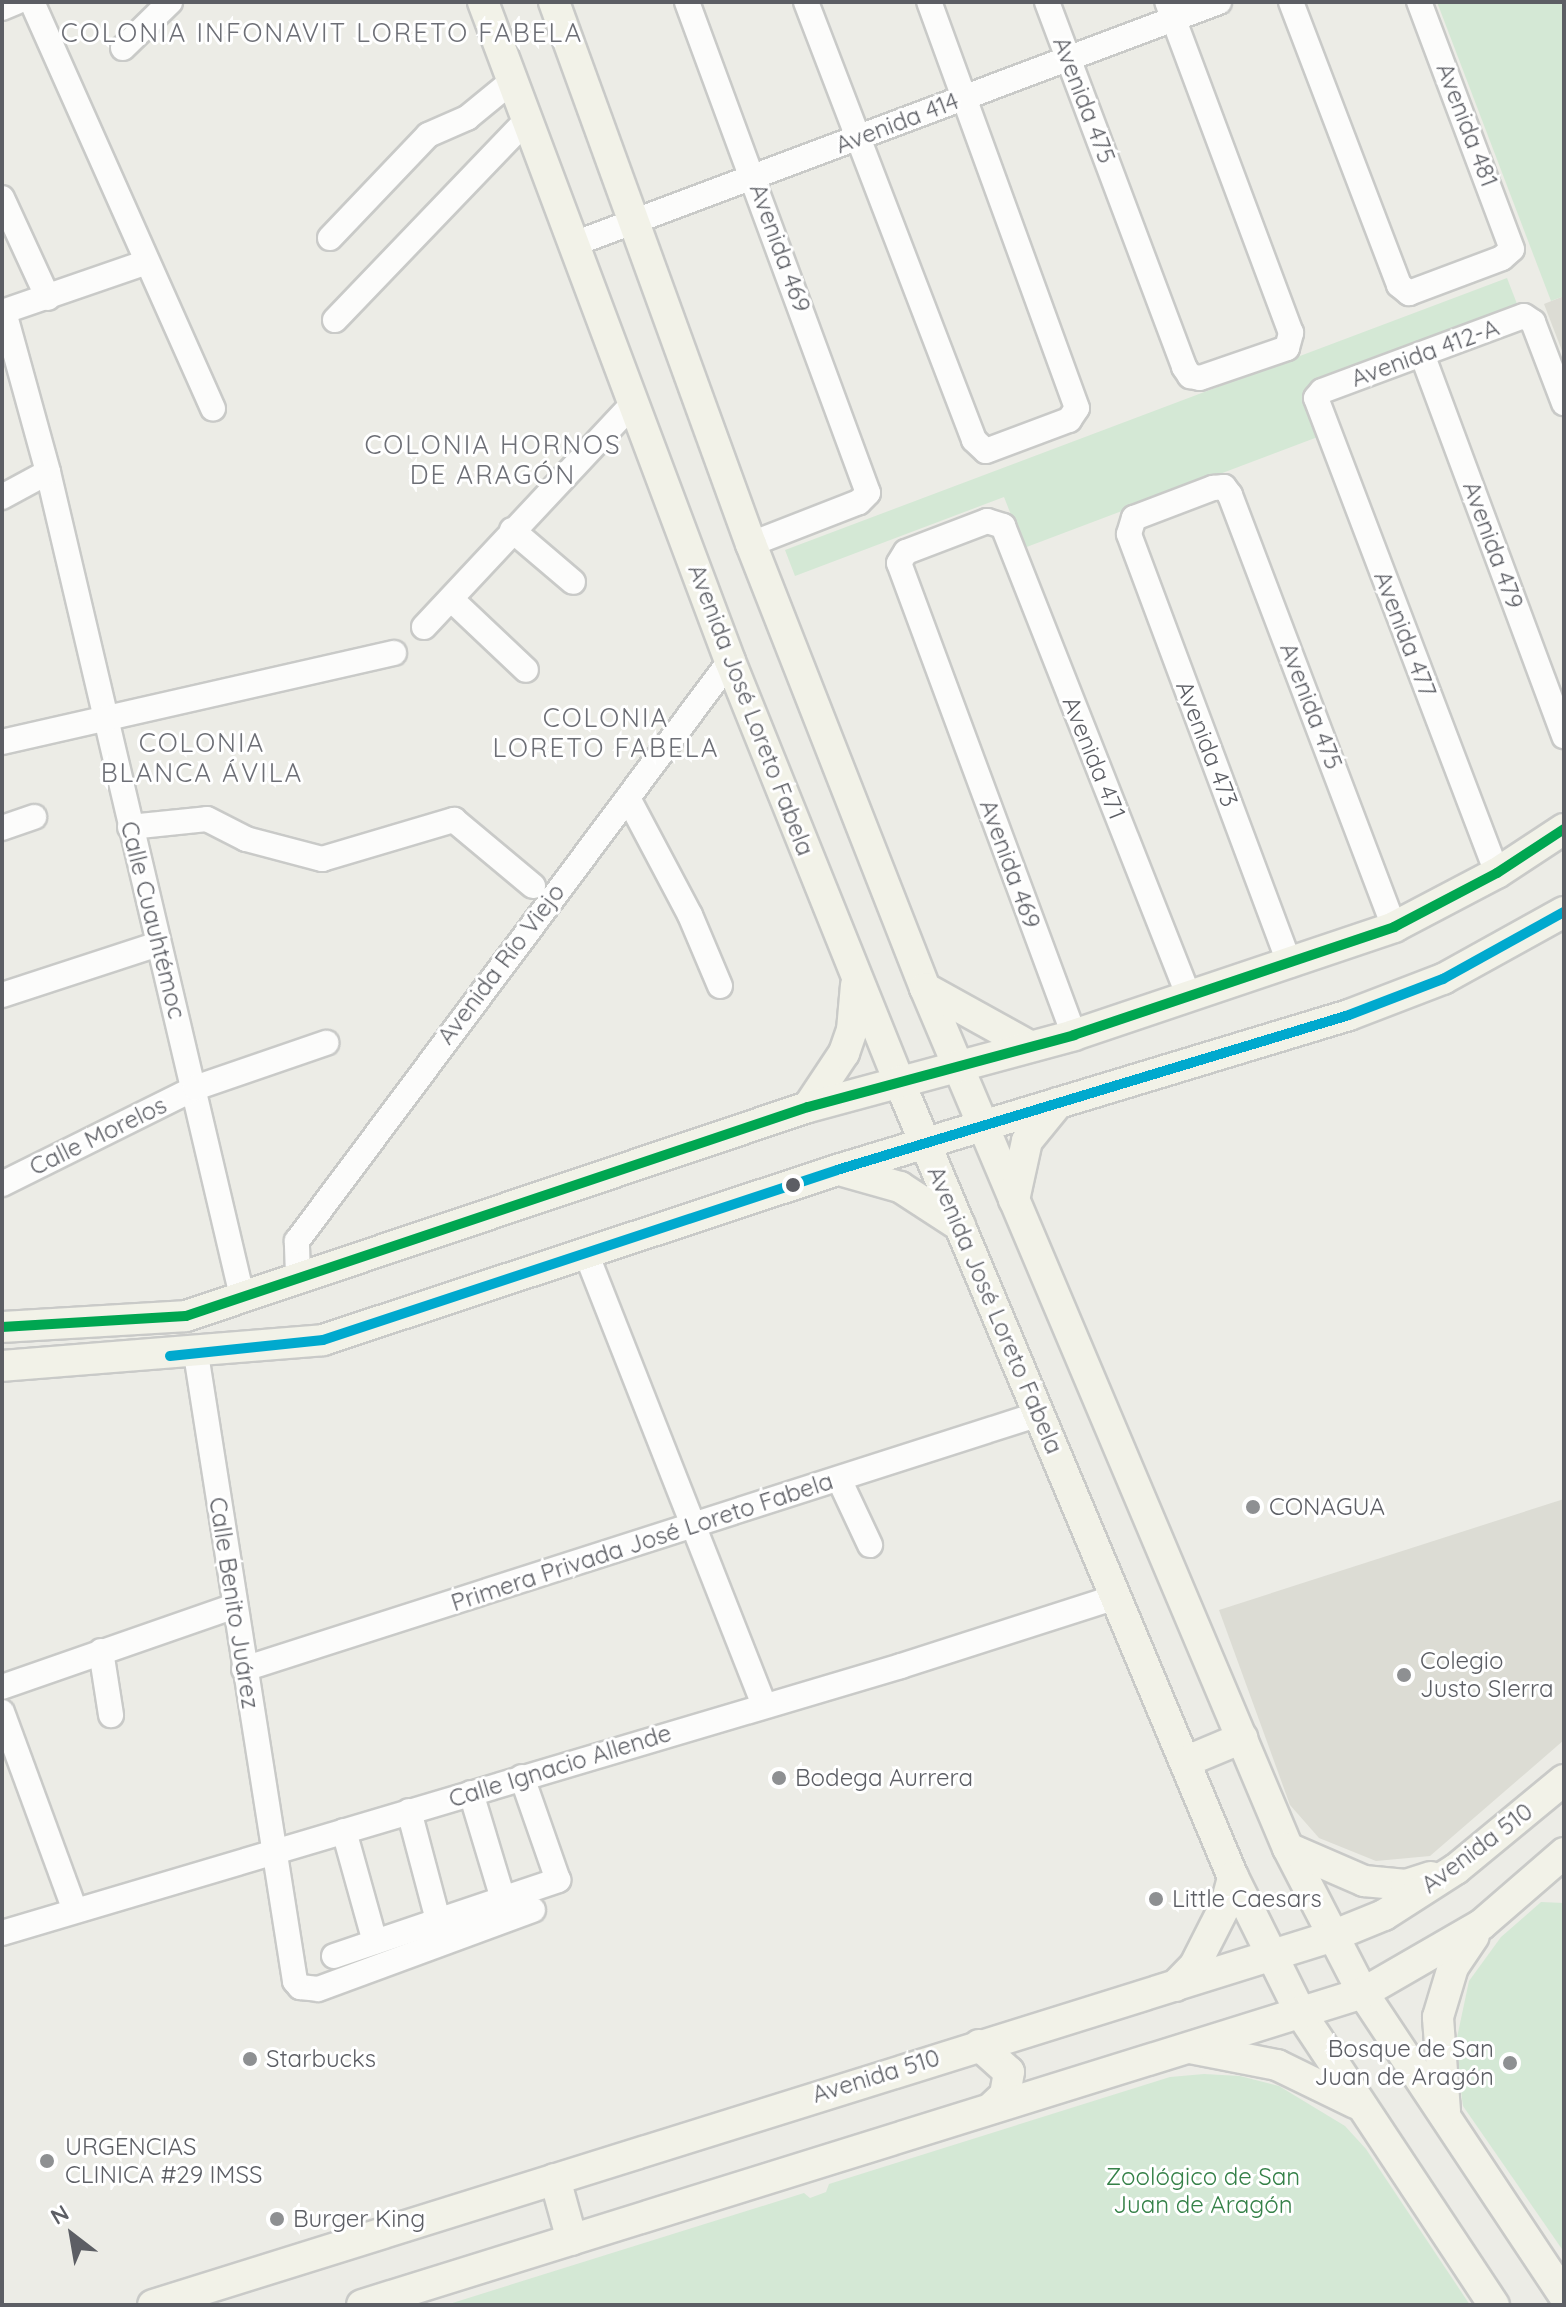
<!DOCTYPE html>
<meta charset="utf-8">
<style>
body{margin:0}
#map{position:relative;width:1566px;height:2307px;overflow:hidden;background:#ecece6;font-family:Quicksand,sans-serif}
div>[style]{position:absolute}
.education>*{inset:0;background:#dcdcd4}
.green>*{inset:0;background:#d4e8d5}
.roads{filter:drop-shadow(2px 0 #c9cac8) drop-shadow(-2px 0 #c9cac8) drop-shadow(0 2px #c9cac8) drop-shadow(0 -2px #c9cac8)}
.minor>*{height:24px;margin:-12px;padding:0 12px;transform-origin:12px;border-radius:12px;background:#fcfcfb}
.major>*{height:30px;margin:-15px;padding:0 15px;transform-origin:15px;border-radius:15px;background:#f2f2e8}
.bus-1>*{height:10px;margin:-5px;padding:0 5px;transform-origin:5px;border-radius:5px;background:#00a651}
.bus-2>*{height:10px;margin:-5px;padding:0 5px;transform-origin:5px;border-radius:5px;background:#00a9ce}
.dots>*{width:22px;height:22px;translate:-50% -50%;box-sizing:border-box;border:4px solid #fff;border-radius:50%}
span{translate:-50% -50%;white-space:nowrap;text-align:center;line-height:1.15;-webkit-text-stroke:6px #fff;paint-order:stroke}
.street-label{font-size:24px;color:#5c5e64}
.poi-label{font-size:24px;color:#5c5e64}
.left{translate:0 -50%;text-align:left}
.right{translate:-100% -50%;text-align:right}
.park-label{font-size:24px;color:#358148}
.neighbourhood-label{font-size:26px;color:#6d6f76;letter-spacing:2px}
.frame{position:absolute;inset:0;border:4px solid #5c5e64;pointer-events:none}
.north{position:absolute;left:32px;top:2195px;width:80px;height:80px;-webkit-text-stroke:6px #fff;paint-order:stroke;rotate:329deg;font-size:22px;font-weight:700;line-height:32px;text-align:center;color:#5c5e64}
.north::after{content:'';display:block;margin:auto;width:28px;height:36px;background:#5c5e64;clip-path:polygon(50% 0,100% 100%,50% 72%,0 100%)}
</style>
<div id="map">
<div class="education">
<div style="clip-path:polygon(1564px 296px,1564px 356px,1544px 304px)"></div>
<div style="clip-path:polygon(1564px 1499px,1564px 1740px,1430px 1856px,1376px 1861px,1319px 1838px,1290px 1805px,1219px 1610px)"></div>
</div>
<div class="green">
<div style="clip-path:polygon(1437px 2px,1564px 2px,1564px 296px,1551px 301px)"></div>
<div style="clip-path:polygon(1507px 278px,1519px 309px,1306px 389px,1323px 435px,1024px 548px,1004px 497px,795px 576px,785px 550px)"></div>
<div style="clip-path:polygon(1541px 1902px,1564px 1903px,1564px 2252px,1463px 2106px,1455px 2047px,1469px 1981px,1501px 1937px)"></div>
<div style="clip-path:polygon(1204px 2074px,1240px 2076px,1279px 2086px,1345px 2126px,1366px 2149px,1470px 2305px,446px 2305px,804px 2193px,810px 2198px,826px 2192px,829px 2184px,1170px 2077px)"></div>
</div>
<div class="roads">
<div class="minor">
<div style="left:32px;top:2px;width:445px;rotate:66deg"></div>
<div style="left:687px;top:2px;width:523px;rotate:69.76deg"></div>
<div style="left:868px;top:493px;width:13px;rotate:135deg"></div>
<div style="left:859px;top:502px;width:116px;rotate:158.7deg"></div>
<div style="left:806px;top:2px;width:469px;rotate:69deg"></div>
<div style="left:974px;top:440px;width:16px;rotate:43deg"></div>
<div style="left:986px;top:451px;width:89px;rotate:-20.5deg"></div>
<div style="left:1069px;top:420px;width:14px;rotate:-56deg"></div>
<div style="left:1077px;top:408px;width:432px;rotate:-110deg"></div>
<div style="left:1047px;top:2px;width:390px;rotate:69.4deg"></div>
<div style="left:1184px;top:367px;width:11px;rotate:56deg"></div>
<div style="left:1190px;top:376px;width:10px;rotate:11deg"></div>
<div style="left:1200px;top:378px;width:92px;rotate:-19deg"></div>
<div style="left:1287px;top:348px;width:16px;rotate:-75deg"></div>
<div style="left:1291px;top:333px;width:353px;rotate:-110.5deg"></div>
<div style="left:1291px;top:2px;width:303px;rotate:69.1deg"></div>
<div style="left:1399px;top:285px;width:13px;rotate:39deg"></div>
<div style="left:1409px;top:293px;width:99px;rotate:-20.6deg"></div>
<div style="left:1502px;top:258px;width:13px;rotate:-42deg"></div>
<div style="left:1512px;top:249px;width:264px;rotate:-110.6deg"></div>
<div style="left:2px;top:8px;width:15px;rotate:-23deg"></div>
<div style="left:123px;top:48px;width:66px;rotate:-44.4deg"></div>
<div style="left:2px;top:198px;width:110px;rotate:65.3deg"></div>
<div style="left:330px;top:238px;width:142px;rotate:-46.4deg"></div>
<div style="left:428px;top:135px;width:43px;rotate:-23.6deg"></div>
<div style="left:467px;top:118px;width:58px;rotate:-39.4deg"></div>
<div style="left:574px;top:244px;width:689px;rotate:-20.57deg"></div>
<div style="left:2px;top:312px;width:153px;rotate:-19deg"></div>
<div style="left:4px;top:312px;width:166px;rotate:74.6deg"></div>
<div style="left:48px;top:472px;width:847px;rotate:76.75deg"></div>
<div style="left:335px;top:320px;width:277px;rotate:-46.2deg"></div>
<div style="left:1422px;top:354px;width:408px;rotate:69.6deg"></div>
<div style="left:2px;top:497px;width:52px;rotate:-28.5deg"></div>
<div style="left:512px;top:530px;width:80px;rotate:40.4deg"></div>
<div style="left:451px;top:599px;width:103px;rotate:43.4deg"></div>
<div style="left:424px;top:627px;width:306px;rotate:-46.9deg"></div>
<div style="left:2px;top:742px;width:402px;rotate:-12.8deg"></div>
<div style="left:628px;top:798px;width:132px;rotate:62.1deg"></div>
<div style="left:690px;top:915px;width:77px;rotate:67.1deg"></div>
<div style="left:130px;top:827px;width:77px;rotate:-5.9deg"></div>
<div style="left:207px;top:819px;width:44px;rotate:27.1deg"></div>
<div style="left:246px;top:839px;width:79px;rotate:14.7deg"></div>
<div style="left:322px;top:859px;width:138px;rotate:-16.5deg"></div>
<div style="left:454px;top:820px;width:103px;rotate:39.9deg"></div>
<div style="left:2px;top:828px;width:34px;rotate:-19deg"></div>
<div style="left:1497px;top:873px;width:508px;rotate:-110.86deg"></div>
<div style="left:1316px;top:398px;width:9px;rotate:-49deg"></div>
<div style="left:1322px;top:391px;width:215px;rotate:-20.4deg"></div>
<div style="left:1524px;top:316px;width:11px;rotate:34deg"></div>
<div style="left:1533px;top:322px;width:87px;rotate:69.1deg"></div>
<div style="left:1290px;top:965px;width:460px;rotate:-110.5deg"></div>
<div style="left:1129px;top:534px;width:17px;rotate:-73deg"></div>
<div style="left:1134px;top:518px;width:85px;rotate:-20.8deg"></div>
<div style="left:1213px;top:488px;width:11px;rotate:-5deg"></div>
<div style="left:1224px;top:487px;width:10px;rotate:53deg"></div>
<div style="left:1230px;top:495px;width:462px;rotate:69.2deg"></div>
<div style="left:2px;top:995px;width:164px;rotate:-18.1deg"></div>
<div style="left:1074px;top:1035px;width:503px;rotate:-110.34deg"></div>
<div style="left:899px;top:563px;width:13px;rotate:-58deg"></div>
<div style="left:906px;top:552px;width:87px;rotate:-20.9deg"></div>
<div style="left:987px;top:521px;width:17px;rotate:17deg"></div>
<div style="left:1003px;top:526px;width:506px;rotate:68.45deg"></div>
<div style="left:2px;top:1184px;width:216px;rotate:-26.4deg"></div>
<div style="left:195px;top:1088px;width:139px;rotate:-19deg"></div>
<div style="left:586px;top:1253px;width:486px;rotate:68.5deg"></div>
<div style="left:298px;top:1275px;width:34px;rotate:-92deg"></div>
<div style="left:297px;top:1241px;width:724px;rotate:-53.26deg"></div>
<div style="left:196px;top:1354px;width:635px;rotate:81.03deg"></div>
<div style="left:295px;top:1981px;width:8px;rotate:50deg"></div>
<div style="left:300px;top:1987px;width:18px;rotate:6deg"></div>
<div style="left:318px;top:1989px;width:229px;rotate:-20.2deg"></div>
<div style="left:839px;top:1479px;width:73px;rotate:64.8deg"></div>
<div style="left:101px;top:1651px;width:65px;rotate:81.1deg"></div>
<div style="left:244px;top:1669px;width:835px;rotate:-17.78deg"></div>
<div style="left:2px;top:1687px;width:246px;rotate:-19.2deg"></div>
<div style="left:2px;top:1712px;width:211px;rotate:69.8deg"></div>
<div style="left:471px;top:1793px;width:111px;rotate:73.2deg"></div>
<div style="left:409px;top:1811px;width:113px;rotate:75.1deg"></div>
<div style="left:344px;top:1831px;width:115px;rotate:74.4deg"></div>
<div style="left:2px;top:1933px;width:938px;rotate:-16.54deg"></div>
<div style="left:901px;top:1666px;width:226px;rotate:-17.8deg"></div>
<div style="left:334px;top:1956px;width:237px;rotate:-18.7deg"></div>
<div style="left:558px;top:1880px;width:109px;rotate:-109.3deg"></div>
</div>
<div class="major">
<div style="left:483px;top:2px;width:704px;rotate:69.45deg"></div>
<div style="left:730px;top:661px;width:453px;rotate:68.1deg"></div>
<div style="left:899px;top:1081px;width:863px;rotate:67.24deg"></div>
<div style="left:1233px;top:1877px;width:151px;rotate:63.6deg"></div>
<div style="left:1300px;top:2012px;width:351px;rotate:56.5deg"></div>
<div style="left:554px;top:2px;width:577px;rotate:70.03deg"></div>
<div style="left:751px;top:544px;width:477px;rotate:68.6deg"></div>
<div style="left:925px;top:988px;width:933px;rotate:67.12deg"></div>
<div style="left:1288px;top:1848px;width:163px;rotate:62.7deg"></div>
<div style="left:1363px;top:1993px;width:364px;rotate:56.4deg"></div>
<div style="left:925px;top:988px;width:115px;rotate:29deg"></div>
<div style="left:808px;top:1107px;width:65px;rotate:-56.3deg"></div>
<div style="left:844px;top:1053px;width:24px;rotate:-71deg"></div>
<div style="left:852px;top:1030px;width:45px;rotate:-84.9deg"></div>
<div style="left:843px;top:1171px;width:59px;rotate:15.7deg"></div>
<div style="left:900px;top:1187px;width:72px;rotate:33deg"></div>
<div style="left:1014px;top:1200px;width:60px;rotate:-77.6deg"></div>
<div style="left:1027px;top:1141px;width:49px;rotate:-50.8deg"></div>
<div style="left:2px;top:1327px;width:184px;rotate:-3.4deg"></div>
<div style="left:186px;top:1316px;width:656px;rotate:-18.57deg"></div>
<div style="left:808px;top:1107px;width:276px;rotate:-15.1deg"></div>
<div style="left:1074px;top:1035px;width:338px;rotate:-18.6deg"></div>
<div style="left:1394px;top:927px;width:116px;rotate:-27.7deg"></div>
<div style="left:1497px;top:873px;width:80px;rotate:-33.3deg"></div>
<div style="left:2px;top:1366px;width:322px;rotate:-4.6deg"></div>
<div style="left:323px;top:1340px;width:541px;rotate:-18.3deg"></div>
<div style="left:837px;top:1170px;width:535px;rotate:-16.84deg"></div>
<div style="left:1349px;top:1015px;width:101px;rotate:-21deg"></div>
<div style="left:1443px;top:979px;width:138px;rotate:-29deg"></div>
<div style="left:1187px;top:1761px;width:60px;rotate:-22.7deg"></div>
<div style="left:1288px;top:1848px;width:83px;rotate:23.5deg"></div>
<div style="left:1364px;top:1881px;width:42px;rotate:5.4deg"></div>
<div style="left:1406px;top:1885px;width:26px;rotate:-18deg"></div>
<div style="left:1175px;top:1986px;width:29px;rotate:-46deg"></div>
<div style="left:1195px;top:1965px;width:68px;rotate:-63.1deg"></div>
<div style="left:1226px;top:1904px;width:28px;rotate:-75deg"></div>
<div style="left:979px;top:2045px;width:40px;rotate:42deg"></div>
<div style="left:1009px;top:2072px;width:23px;rotate:100deg"></div>
<div style="left:1005px;top:2095px;width:16px;rotate:137deg"></div>
<div style="left:1190px;top:2048px;width:89px;rotate:11.1deg"></div>
<div style="left:1277px;top:2065px;width:87px;rotate:26deg"></div>
<div style="left:1445px;top:2111px;width:94px;rotate:-94.3deg"></div>
<div style="left:1438px;top:2017px;width:52px;rotate:-73.3deg"></div>
<div style="left:1453px;top:1967px;width:37px;rotate:-56deg"></div>
<div style="left:555px;top:2179px;width:63px;rotate:74.4deg"></div>
<div style="left:153px;top:2305px;width:1233px;rotate:-17.36deg"></div>
<div style="left:1330px;top:1937px;width:58px;rotate:-22.2deg"></div>
<div style="left:1384px;top:1915px;width:85px;rotate:-32.6deg"></div>
<div style="left:1456px;top:1869px;width:140px;rotate:-39.5deg"></div>
<div style="left:362px;top:2305px;width:1048px;rotate:-17.31deg"></div>
<div style="left:1363px;top:1993px;width:136px;rotate:-30deg"></div>
<div style="left:1481px;top:1925px;width:110px;rotate:-40.9deg"></div>
</div>
</div>
<div class="bus-1">
<div style="left:2px;top:1327px;width:184px;rotate:-3.4deg"></div>
<div style="left:186px;top:1316px;width:656px;rotate:-18.57deg"></div>
<div style="left:808px;top:1107px;width:276px;rotate:-15.1deg"></div>
<div style="left:1074px;top:1035px;width:338px;rotate:-18.6deg"></div>
<div style="left:1394px;top:927px;width:116px;rotate:-27.7deg"></div>
<div style="left:1497px;top:873px;width:80px;rotate:-33.3deg"></div>
</div>
<div class="bus-2">
<div style="left:170px;top:1356px;width:154px;rotate:-6deg"></div>
<div style="left:323px;top:1340px;width:541px;rotate:-18.3deg"></div>
<div style="left:837px;top:1170px;width:535px;rotate:-16.84deg"></div>
<div style="left:1349px;top:1015px;width:101px;rotate:-21deg"></div>
<div style="left:1443px;top:979px;width:138px;rotate:-29deg"></div>
</div>
<div class="dots">
<div style="left:793px;top:1185px;background:#5c5e64"></div>
<div style="left:1253px;top:1507px;background:#8e9092"></div>
<div style="left:1404px;top:1675px;background:#8e9092"></div>
<div style="left:779px;top:1778px;background:#8e9092"></div>
<div style="left:1156px;top:1899px;background:#8e9092"></div>
<div style="left:250px;top:2059px;background:#8e9092"></div>
<div style="left:1510px;top:2063px;background:#8e9092"></div>
<div style="left:47px;top:2161px;background:#8e9092"></div>
<div style="left:277px;top:2219px;background:#8e9092"></div>
</div>
<div class="street-label">
<span style="left:1084px;top:100px;rotate:69deg">Avenida 475</span>
<span style="left:897px;top:123px;rotate:-21deg">Avenida 414</span>
<span style="left:1467px;top:125px;rotate:69deg">Avenida 481</span>
<span style="left:780px;top:248px;rotate:70deg">Avenida 469</span>
<span style="left:1425px;top:353px;rotate:-20deg">Avenida 412-A</span>
<span style="left:1493px;top:545px;rotate:70deg">Avenida 479</span>
<span style="left:1405px;top:634px;rotate:69deg">Avenida 477</span>
<span style="left:1311px;top:706px;rotate:69deg">Avenida 475</span>
<span style="left:751px;top:710px;rotate:69deg">Avenida José Loreto Fabela</span>
<span style="left:1207px;top:744px;rotate:69deg">Avenida 473</span>
<span style="left:1094px;top:758px;rotate:68deg">Avenida 471</span>
<span style="left:1010px;top:864px;rotate:70deg">Avenida 469</span>
<span style="left:153px;top:920px;rotate:76deg">Calle Cuauhtémoc</span>
<span style="left:501px;top:964px;rotate:-53deg">Avenida Río Viejo</span>
<span style="left:98px;top:1136px;rotate:-26deg">Calle Morelos</span>
<span style="left:995px;top:1310px;rotate:67deg">Avenida José Loreto Fabela</span>
<span style="left:642px;top:1542px;rotate:-18deg">Primera Privada José Loreto Fabela</span>
<span style="left:234px;top:1603px;rotate:81deg">Calle Benito Juárez</span>
<span style="left:560px;top:1766px;rotate:-17deg">Calle Ignacio Allende</span>
<span style="left:1477px;top:1848px;rotate:-37deg">Avenida 510</span>
<span style="left:876px;top:2076px;rotate:-17deg">Avenida 510</span>
</div>
<div class="poi-label">
<span class="left" style="left:1269px;top:1507px">CONAGUA</span>
<span class="left" style="left:1420px;top:1675px">Colegio<br>Justo SIerra</span>
<span class="left" style="left:795px;top:1778px">Bodega Aurrera</span>
<span class="left" style="left:1172px;top:1899px">Little Caesars</span>
<span class="right" style="left:1494px;top:2063px">Bosque de San<br>Juan de Aragón</span>
<span class="left" style="left:266px;top:2059px">Starbucks</span>
<span class="left" style="left:65px;top:2161px">URGENCIAS<br>CLINICA #29 IMSS</span>
<span class="left" style="left:293px;top:2219px">Burger King</span>
</div>
<div class="park-label">
<span style="left:1203px;top:2191px">Zoológico de San<br>Juan de Aragón</span>
</div>
<div class="neighbourhood-label">
<span style="left:322px;top:33px">COLONIA INFONAVIT LORETO FABELA</span>
<span style="left:493px;top:460px">COLONIA HORNOS<br>DE ARAGÓN</span>
<span style="left:606px;top:733px">COLONIA<br>LORETO FABELA</span>
<span style="left:202px;top:758px">COLONIA<br>BLANCA ÁVILA</span>
</div>
<div class="frame"></div>
<div class="north">N</div>
</div>
